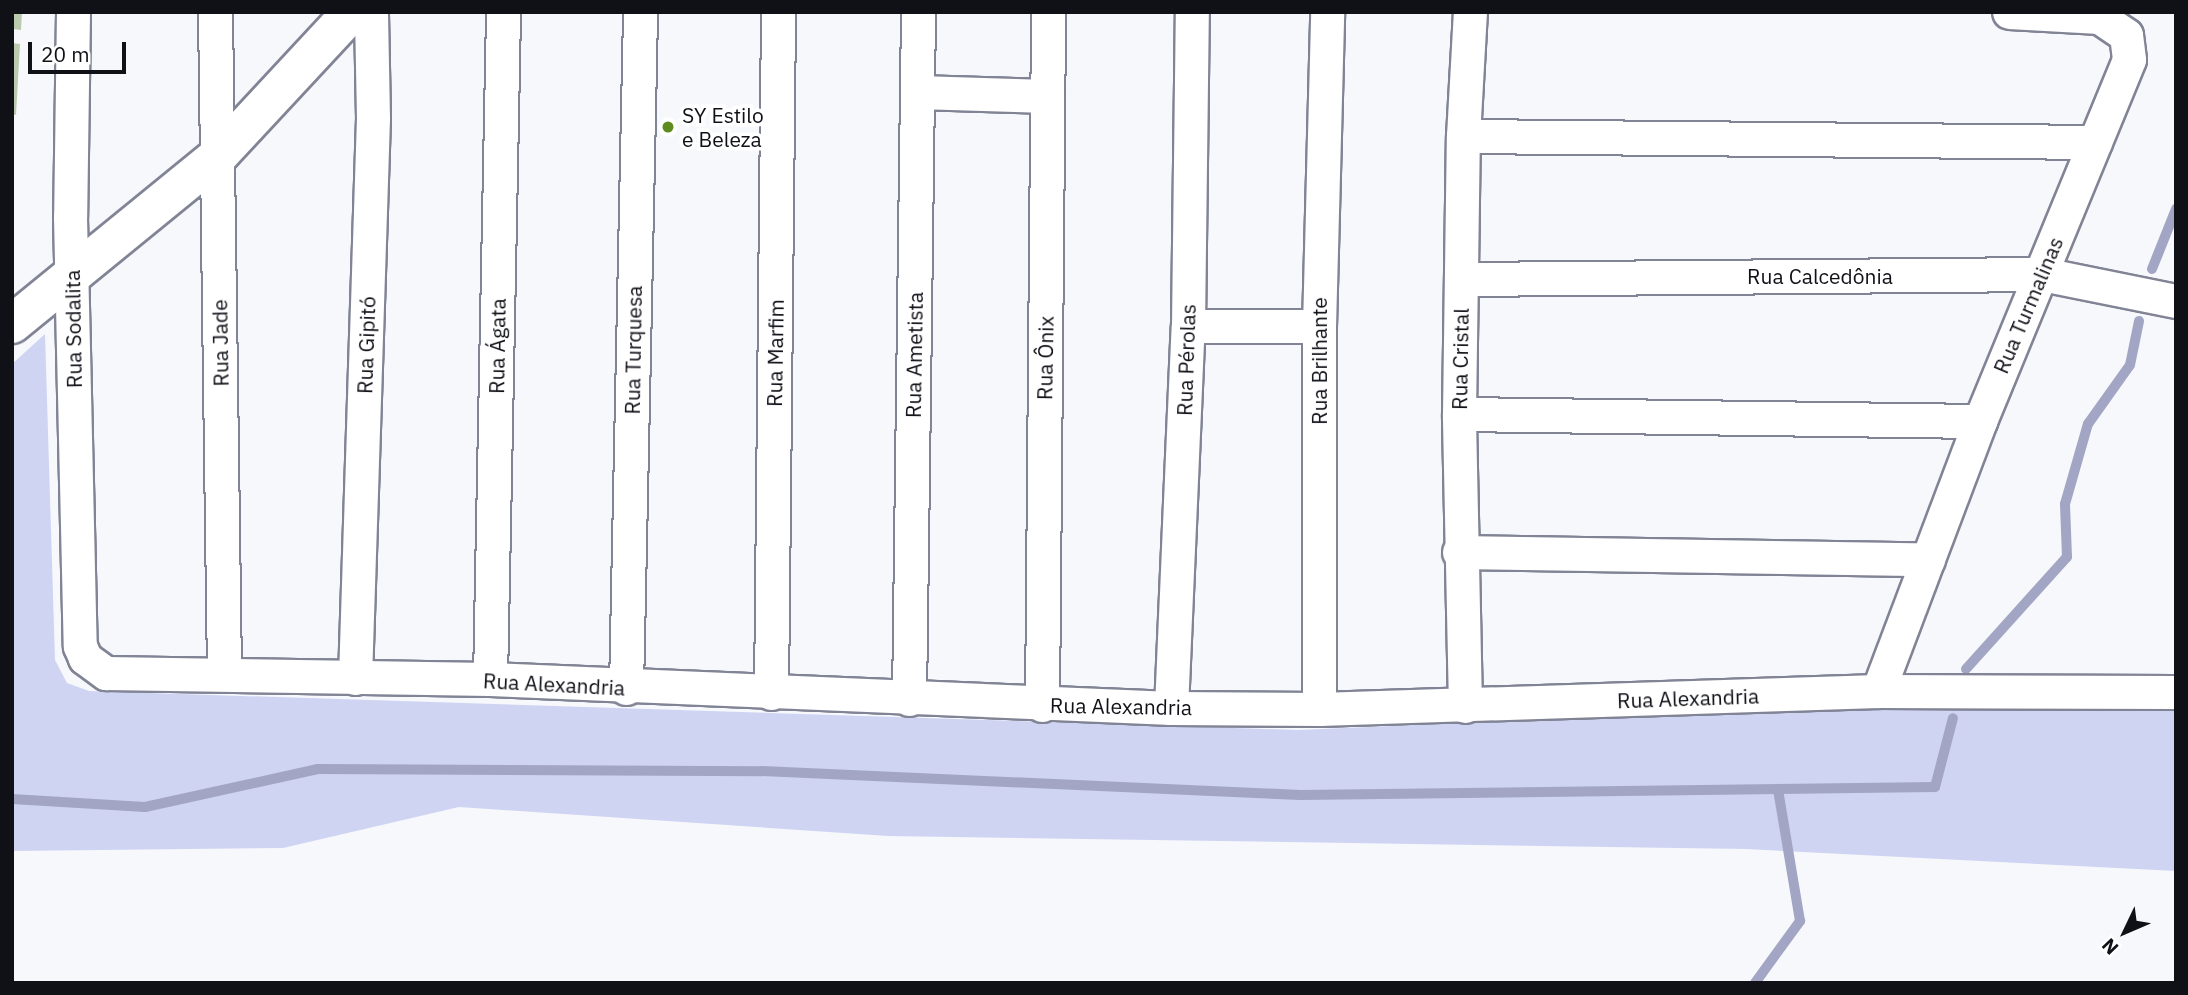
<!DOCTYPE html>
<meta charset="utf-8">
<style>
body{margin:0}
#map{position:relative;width:2188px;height:995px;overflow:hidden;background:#f7f8fc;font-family:"IBM Plex Sans",sans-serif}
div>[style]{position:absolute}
.green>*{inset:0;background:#cfd4f3}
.stream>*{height:10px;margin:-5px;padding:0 5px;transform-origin:5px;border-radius:5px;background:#a2a6c4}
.building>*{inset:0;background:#bbcbad}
.roads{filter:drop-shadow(2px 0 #818495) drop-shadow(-2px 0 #818495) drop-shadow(0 2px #818495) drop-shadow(0 -2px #818495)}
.street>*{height:33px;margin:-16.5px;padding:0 16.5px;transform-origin:16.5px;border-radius:16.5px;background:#fff}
.secondary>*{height:38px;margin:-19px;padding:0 19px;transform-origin:19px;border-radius:19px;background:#fff}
.dots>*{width:19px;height:19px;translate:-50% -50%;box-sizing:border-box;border:4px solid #fff;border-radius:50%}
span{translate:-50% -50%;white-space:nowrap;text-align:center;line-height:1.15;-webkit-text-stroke:7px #fff;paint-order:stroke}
.poi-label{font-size:21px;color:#101117}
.left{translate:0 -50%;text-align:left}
.street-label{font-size:21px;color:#101117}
.frame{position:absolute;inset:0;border:14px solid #101117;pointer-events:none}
.north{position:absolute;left:2090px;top:897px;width:70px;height:70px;-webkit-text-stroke:5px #fff;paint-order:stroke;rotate:226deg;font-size:19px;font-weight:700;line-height:28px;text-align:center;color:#101117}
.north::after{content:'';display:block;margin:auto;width:24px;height:32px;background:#101117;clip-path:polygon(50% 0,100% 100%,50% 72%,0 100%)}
.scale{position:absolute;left:28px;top:42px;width:98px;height:32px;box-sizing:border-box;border:4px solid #101117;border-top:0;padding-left:9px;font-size:21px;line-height:24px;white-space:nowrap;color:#101117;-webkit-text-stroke:5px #fff;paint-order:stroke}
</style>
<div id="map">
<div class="green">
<div style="clip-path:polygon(45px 334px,55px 660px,67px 683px,89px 691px,1298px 730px,1815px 708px,2176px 708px,2176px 871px,1746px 849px,888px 836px,459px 807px,283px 848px,12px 851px,12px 364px)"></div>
</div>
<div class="stream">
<div style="left:2152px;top:269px;width:65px;rotate:-68.2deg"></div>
<div style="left:1966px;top:669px;width:151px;rotate:-48deg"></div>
<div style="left:2067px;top:557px;width:53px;rotate:-92.2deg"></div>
<div style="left:2065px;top:504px;width:83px;rotate:-74deg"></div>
<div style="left:2088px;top:424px;width:72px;rotate:-54.6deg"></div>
<div style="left:2130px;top:365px;width:45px;rotate:-78.4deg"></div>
<div style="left:12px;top:799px;width:133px;rotate:3.4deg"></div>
<div style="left:145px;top:807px;width:177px;rotate:-12.4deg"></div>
<div style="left:318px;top:769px;width:444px;rotate:0.3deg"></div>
<div style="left:762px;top:771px;width:539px;rotate:2.55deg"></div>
<div style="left:1300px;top:795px;width:635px;rotate:-0.72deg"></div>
<div style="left:1935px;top:787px;width:71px;rotate:-75.4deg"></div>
<div style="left:1755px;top:983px;width:77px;rotate:-54deg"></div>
<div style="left:1800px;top:921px;width:134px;rotate:-99.5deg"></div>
</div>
<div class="building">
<div style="clip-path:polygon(12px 12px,22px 12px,21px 30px,12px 29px)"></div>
<div style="clip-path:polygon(12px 43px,20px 44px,16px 115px,12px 114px)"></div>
</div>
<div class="roads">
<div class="street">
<div style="left:73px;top:12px;width:205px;rotate:90.8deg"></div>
<div style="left:70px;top:217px;width:429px;rotate:88.7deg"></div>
<div style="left:80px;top:646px;width:13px;rotate:67deg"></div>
<div style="left:85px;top:658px;width:26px;rotate:36deg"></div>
<div style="left:106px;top:673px;width:384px;rotate:0.9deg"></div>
<div style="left:490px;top:679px;width:682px;rotate:2.44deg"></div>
<div style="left:1171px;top:708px;width:148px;rotate:0.4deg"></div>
<div style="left:1319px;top:709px;width:559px;rotate:-1.84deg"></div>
<div style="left:1878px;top:691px;width:298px;rotate:0.2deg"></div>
<div style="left:215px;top:12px;width:662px;rotate:89.22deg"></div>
<div style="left:918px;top:92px;width:129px;rotate:1.8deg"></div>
<div style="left:1463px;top:136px;width:632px;rotate:0.54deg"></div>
<div style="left:1461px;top:279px;width:581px;rotate:-0.49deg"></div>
<div style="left:2042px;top:274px;width:137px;rotate:11.4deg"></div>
<div style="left:1188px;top:326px;width:131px"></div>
<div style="left:1459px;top:414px;width:521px;rotate:0.77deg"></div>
<div style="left:1459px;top:552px;width:469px;rotate:0.9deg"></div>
<div style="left:355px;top:678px;width:560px;rotate:-88.16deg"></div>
<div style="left:373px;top:118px;width:106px;rotate:-91.1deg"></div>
<div style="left:490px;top:679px;width:667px;rotate:-88.88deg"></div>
<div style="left:626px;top:688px;width:676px;rotate:-88.81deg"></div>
<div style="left:1878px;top:691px;width:289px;rotate:-69.3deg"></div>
<div style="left:1980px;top:421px;width:391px;rotate:-67.6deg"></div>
<div style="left:2129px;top:59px;width:24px;rotate:-97deg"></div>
<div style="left:2126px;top:35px;width:32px;rotate:-146deg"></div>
<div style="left:2099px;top:17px;width:90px;rotate:-176.8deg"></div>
<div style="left:771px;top:693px;width:681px;rotate:-89.41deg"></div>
<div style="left:909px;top:699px;width:687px;rotate:-89.25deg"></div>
<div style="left:1042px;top:705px;width:693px;rotate:-89.5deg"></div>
<div style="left:1465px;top:706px;width:292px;rotate:-91.2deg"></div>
<div style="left:1459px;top:414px;width:278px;rotate:-89.2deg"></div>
<div style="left:1463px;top:136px;width:124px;rotate:-86.8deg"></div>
<div style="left:1171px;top:708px;width:382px;rotate:-87.5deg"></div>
<div style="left:1188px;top:326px;width:314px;rotate:-89.3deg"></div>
<div style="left:1319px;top:709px;width:383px;rotate:-90deg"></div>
<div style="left:1319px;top:326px;width:314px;rotate:-88.5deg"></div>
</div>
<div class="secondary">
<div style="left:12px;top:324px;width:266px;rotate:-39.2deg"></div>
<div style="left:218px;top:156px;width:197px;rotate:-47.1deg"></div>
</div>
</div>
<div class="dots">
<div style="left:668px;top:127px;background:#5e8c1e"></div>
</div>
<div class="poi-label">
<span class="left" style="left:682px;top:127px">SY Estilo<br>e Beleza</span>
</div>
<div class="street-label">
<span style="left:1820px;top:276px">Rua Calcedônia</span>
<span style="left:2028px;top:305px;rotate:-67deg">Rua Turmalinas</span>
<span style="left:73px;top:329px;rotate:-91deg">Rua Sodalita</span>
<span style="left:220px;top:343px;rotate:-91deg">Rua Jade</span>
<span style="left:366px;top:345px;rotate:-88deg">Rua Gipitó</span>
<span style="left:497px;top:346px;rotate:-89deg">Rua Ágata</span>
<span style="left:633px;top:350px;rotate:-89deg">Rua Turquesa</span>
<span style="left:775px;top:353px;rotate:-89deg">Rua Marfim</span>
<span style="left:914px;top:355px;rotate:-89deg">Rua Ametista</span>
<span style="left:1045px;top:358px;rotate:-89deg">Rua Ônix</span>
<span style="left:1460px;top:359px;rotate:-89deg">Rua Cristal</span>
<span style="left:1186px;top:360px;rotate:-88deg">Rua Pérolas</span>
<span style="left:1319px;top:361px;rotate:-90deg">Rua Brilhante</span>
<span style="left:554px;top:684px;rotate:3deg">Rua Alexandria</span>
<span style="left:1688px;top:698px;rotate:-2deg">Rua Alexandria</span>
<span style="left:1121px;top:706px;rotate:1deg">Rua Alexandria</span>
</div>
<div class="frame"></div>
<div class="north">N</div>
<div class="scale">20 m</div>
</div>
